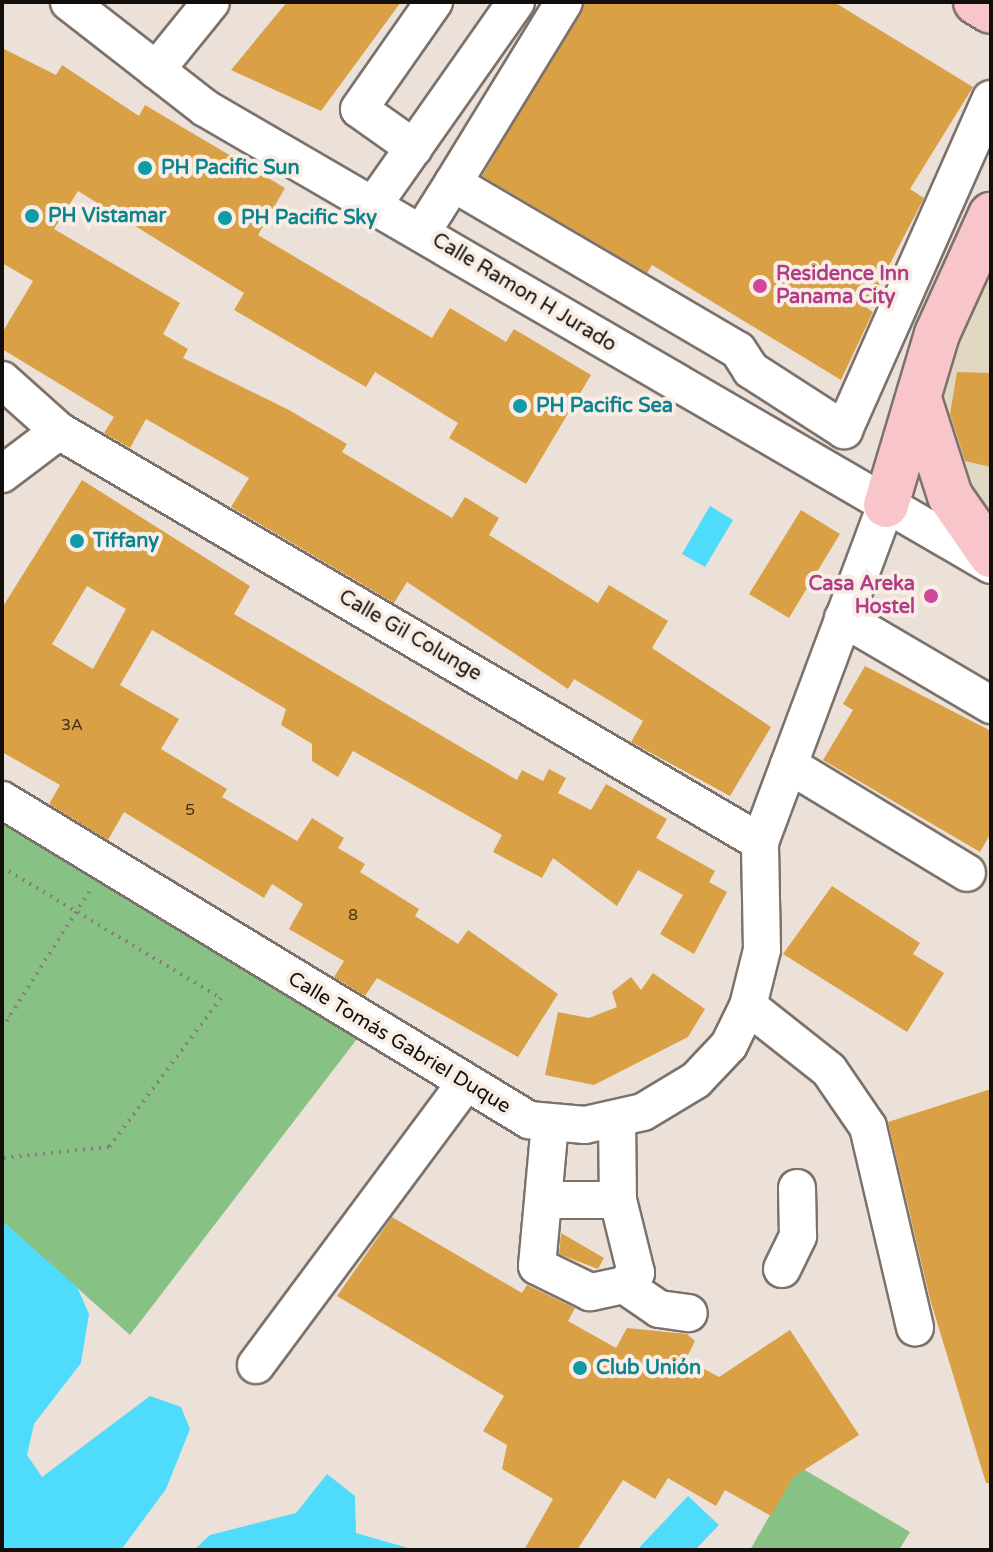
<!DOCTYPE html>
<meta charset="utf-8">
<style>
body{margin:0}
#map{position:relative;width:993px;height:1552px;overflow:hidden;background:#ebe1d8;font-family:"Varela Round",sans-serif}
div>[style]{position:absolute}
.commercial>*{inset:0;background:#e1d8c3}
.green>*{inset:0;background:#88c184}
.water>*{inset:0;background:#4fdbfc}
.building>*{inset:0;background:#daa046}
.path>*{height:4px;margin-top:-2px;transform-origin:0;background:repeating-linear-gradient(90deg,#88817b 0 2px,transparent 0 8px)}
.roads{filter:drop-shadow(2px 0 #7c726b) drop-shadow(-2px 0 #7c726b) drop-shadow(0 2px #7c726b) drop-shadow(0 -2px #7c726b)}
.minor>*{height:36px;margin:-18px;padding:0 18px;transform-origin:18px;border-radius:18px;background:#fff}
.highway>*{height:44px;margin:-22px;padding:0 22px;transform-origin:22px;border-radius:22px;background:#f8c5ca}
.dots>*{width:22px;height:22px;translate:-50% -50%;box-sizing:border-box;border:4px solid #f8eee5;border-radius:50%}
span{translate:-50% -50%;white-space:nowrap;text-align:center;line-height:1.15;-webkit-text-stroke:8px #f8eee5;paint-order:stroke}
.number-label{font-size:16px;color:#43321a}
.number-label span{-webkit-text-stroke-width:0}
.culture-label{font-size:20px;color:#0d838f;font-weight:700}
.left{translate:0 -50%;text-align:left}
.hotel-label{font-size:20px;color:#b23c85;font-weight:700}
.right{translate:-100% -50%;text-align:right}
.street-label{font-size:20px;color:#110e0b}
.frame{position:absolute;inset:0;border:4px solid #110e0b;pointer-events:none}
</style>
<div id="map">
<div class="commercial">
<div style="clip-path:polygon(991px 261px,991px 521px,958px 485px,938px 425px,945px 370px)"></div>
</div>
<div class="green">
<div style="clip-path:polygon(2px 821px,360px 1035px,130px 1335px,2px 1221px)"></div>
<div style="clip-path:polygon(798px 1466px,910px 1532px,899px 1550px,750px 1550px)"></div>
</div>
<div class="water">
<div style="clip-path:polygon(710px 506px,733px 520px,705px 567px,682px 554px)"></div>
<div style="clip-path:polygon(2px 1221px,77px 1287px,89px 1314px,81px 1363px,34px 1424px,27px 1455px,42px 1477px,150px 1396px,181px 1407px,190px 1429px,166px 1489px,121px 1550px,2px 1550px)"></div>
<div style="clip-path:polygon(327px 1474px,355px 1496px,356px 1533px,415px 1550px,194px 1550px,210px 1535px,296px 1513px)"></div>
<div style="clip-path:polygon(688px 1496px,719px 1525px,695px 1550px,637px 1550px)"></div>
</div>
<div class="building">
<div style="clip-path:polygon(287px 2px,401px 2px,321px 111px,231px 70px)"></div>
<div style="clip-path:polygon(585px 2px,834px 2px,973px 87px,910px 189px,924px 198px,867px 308px,873px 312px,841px 380px,652px 265px,647px 273px,482px 176px)"></div>
<div style="clip-path:polygon(2px 48px,56px 75px,62px 65px,139px 116px,145px 105px,285px 188px,258px 235px,432px 338px,450px 308px,506px 342px,514px 329px,591px 375px,526px 484px,449px 438px,458px 423px,375px 372px,366px 387px,234px 310px,244px 293px,78px 191px,54px 229px,180px 303px,163px 334px,188px 349px,183px 358px,289px 410px,347px 444px,342px 452px,452px 518px,465px 497px,499px 518px,489px 535px,598px 603px,609px 585px,668px 621px,652px 648px,771px 727px,730px 796px,631px 742px,643px 721px,574px 679px,568px 689px,407px 582px,394px 603px,231px 507px,249px 478px,146px 419px,130px 448px,104px 433px,114px 417px,2px 349px,2px 333px,33px 281px,2px 263px)"></div>
<div style="clip-path:polygon(957px 372px,991px 373px,991px 467px,965px 461px,950px 414px)"></div>
<div style="clip-path:polygon(evenodd,82px 480px,250px 586px,234px 614px,517px 780px,522px 770px,543px 781px,549px 769px,566px 778px,558px 793px,591px 810px,606px 784px,667px 819px,656px 838px,715px 871px,709px 882px,727px 892px,694px 954px,660px 934px,683px 895px,638px 870px,617px 906px,553px 858px,542px 878px,493px 852px,502px 835px,353px 751px,338px 777px,312px 761px,312px 744px,281px 725px,286px 709px,152px 630px,120px 685px,179px 719px,161px 749px,227px 789px,222px 797px,297px 841px,312px 818px,344px 838px,338px 848px,365px 864px,360px 872px,419px 909px,415px 916px,458px 944px,468px 930px,558px 994px,518px 1057px,377px 978px,365px 996px,334px 977px,344px 961px,289px 929px,303px 904px,272px 884px,264px 898px,124px 812px,108px 840px,49px 804px,60px 785px,2px 752px,2px 608px,82px 480px,87px 586px,126px 609px,93px 669px,52px 644px,87px 586px)"></div>
<div style="clip-path:polygon(801px 510px,840px 534px,789px 618px,749px 594px)"></div>
<div style="clip-path:polygon(865px 666px,991px 731px,991px 833px,980px 852px,823px 760px,853px 710px,843px 704px)"></div>
<div style="clip-path:polygon(832px 886px,920px 943px,913px 954px,944px 973px,907px 1032px,783px 954px)"></div>
<div style="clip-path:polygon(653px 973px,705px 1009px,688px 1037px,594px 1085px,545px 1075px,558px 1012px,589px 1018px,617px 1007px,612px 992px,631px 977px,641px 990px)"></div>
<div style="clip-path:polygon(991px 1089px,991px 1483px,986px 1483px,930px 1299px,888px 1122px)"></div>
<div style="clip-path:polygon(392px 1217px,522px 1293px,527px 1285px,575px 1308px,568px 1321px,616px 1348px,627px 1328px,687px 1334px,695px 1341px,686px 1359px,719px 1377px,790px 1330px,859px 1435px,793px 1477px,771px 1516px,725px 1490px,716px 1506px,668px 1478px,655px 1499px,623px 1480px,577px 1550px,524px 1550px,553px 1499px,502px 1469px,507px 1445px,483px 1431px,504px 1396px,337px 1296px)"></div>
<div style="clip-path:polygon(561px 1233px,604px 1258px,598px 1269px,559px 1254px)"></div>
</div>
<div class="path">
<div style="left:2px;top:867px;width:255px;rotate:30.9deg"></div>
<div style="left:221px;top:998px;width:186px;rotate:126.9deg"></div>
<div style="left:109px;top:1147px;width:108px;rotate:174.1deg"></div>
<div style="left:2px;top:1011px;width:9px;rotate:32deg"></div>
<div style="left:2px;top:1028px;width:165px;rotate:-57.4deg"></div>
</div>
<div class="roads">
<div class="minor">
<div style="left:69px;top:2px;width:172px;rotate:37.9deg"></div>
<div style="left:205px;top:108px;width:909px;rotate:30.17deg"></div>
<div style="left:156px;top:70px;width:87px;rotate:-51deg"></div>
<div style="left:414px;top:148px;width:67px;rotate:-144.7deg"></div>
<div style="left:359px;top:109px;width:131px;rotate:-55deg"></div>
<div style="left:453px;top:183px;width:212px;rotate:-58.5deg"></div>
<div style="left:374px;top:204px;width:247px;rotate:-54.9deg"></div>
<div style="left:422px;top:232px;width:58px;rotate:-57.7deg"></div>
<div style="left:453px;top:183px;width:330px;rotate:30.4deg"></div>
<div style="left:738px;top:350px;width:24px;rotate:57deg"></div>
<div style="left:751px;top:370px;width:111px;rotate:32.8deg"></div>
<div style="left:844px;top:430px;width:362px;rotate:-66.1deg"></div>
<div style="left:2px;top:380px;width:76px;rotate:41.8deg"></div>
<div style="left:59px;top:431px;width:813px;rotate:30.38deg"></div>
<div style="left:2px;top:474px;width:71px;rotate:-37deg"></div>
<div style="left:843px;top:618px;width:172px;rotate:30.4deg"></div>
<div style="left:789px;top:765px;width:208px;rotate:31.2deg"></div>
<div style="left:2px;top:800px;width:617px;rotate:31.27deg"></div>
<div style="left:529px;top:1120px;width:56px;rotate:5.1deg"></div>
<div style="left:585px;top:1125px;width:59px;rotate:-12.6deg"></div>
<div style="left:643px;top:1112px;width:62px;rotate:-31.1deg"></div>
<div style="left:696px;top:1080px;width:48px;rotate:-46.7deg"></div>
<div style="left:729px;top:1045px;width:43px;rotate:-64deg"></div>
<div style="left:748px;top:1006px;width:58px;rotate:-76deg"></div>
<div style="left:762px;top:950px;width:108px;rotate:-91.1deg"></div>
<div style="left:760px;top:842px;width:360px;rotate:-69.5deg"></div>
<div style="left:748px;top:1006px;width:103px;rotate:38.3deg"></div>
<div style="left:829px;top:1070px;width:69px;rotate:55.6deg"></div>
<div style="left:868px;top:1127px;width:206px;rotate:76.8deg"></div>
<div style="left:617px;top:1120px;width:80px;rotate:89.3deg"></div>
<div style="left:548px;top:1200px;width:70px"></div>
<div style="left:618px;top:1200px;width:75px;rotate:76.1deg"></div>
<div style="left:636px;top:1273px;width:17px;rotate:135deg"></div>
<div style="left:624px;top:1285px;width:35px;rotate:168deg"></div>
<div style="left:590px;top:1292px;width:59px;rotate:-153.9deg"></div>
<div style="left:537px;top:1266px;width:143px;rotate:-84.8deg"></div>
<div style="left:782px;top:1269px;width:37px;rotate:-64deg"></div>
<div style="left:798px;top:1236px;width:48px;rotate:-91.2deg"></div>
<div style="left:624px;top:1285px;width:42px;rotate:34.4deg"></div>
<div style="left:659px;top:1309px;width:30px;rotate:8deg"></div>
<div style="left:256px;top:1365px;width:347px;rotate:-53.4deg"></div>
</div>
<div class="highway">
<div style="left:976px;top:2px;width:17px;rotate:31deg"></div>
<div style="left:919px;top:399px;width:102px;rotate:72.3deg"></div>
<div style="left:950px;top:496px;width:72px;rotate:55.2deg"></div>
<div style="left:886px;top:505px;width:178px;rotate:-73.4deg"></div>
<div style="left:937px;top:334px;width:131px;rotate:-65.6deg"></div>
</div>
</div>
<div class="dots">
<div style="left:145px;top:168px;background:#0f9aa8"></div>
<div style="left:32px;top:216px;background:#0f9aa8"></div>
<div style="left:225px;top:218px;background:#0f9aa8"></div>
<div style="left:760px;top:286px;background:#d1479c"></div>
<div style="left:520px;top:406px;background:#0f9aa8"></div>
<div style="left:77px;top:541px;background:#0f9aa8"></div>
<div style="left:931px;top:596px;background:#d1479c"></div>
<div style="left:580px;top:1368px;background:#0f9aa8"></div>
</div>
<div class="number-label">
<span style="left:72px;top:725px">3A</span>
<span style="left:190px;top:810px">5</span>
<span style="left:353px;top:915px">8</span>
</div>
<div class="culture-label">
<span class="left" style="left:161px;top:168px">PH Pacific Sun</span>
<span class="left" style="left:48px;top:216px">PH Vistamar</span>
<span class="left" style="left:241px;top:218px">PH Pacific Sky</span>
<span class="left" style="left:536px;top:406px">PH Pacific Sea</span>
<span class="left" style="left:93px;top:541px">Tiffany</span>
<span class="left" style="left:596px;top:1368px">Club Unión</span>
</div>
<div class="hotel-label">
<span class="left" style="left:776px;top:286px">Residence Inn<br>Panama City</span>
<span class="right" style="left:915px;top:596px">Casa Areka<br>Hostel</span>
</div>
<div class="street-label">
<span style="left:524px;top:293px;rotate:31deg">Calle Ramon H Jurado</span>
<span style="left:410px;top:636px;rotate:30deg">Calle Gil Colunge</span>
<span style="left:399px;top:1043px;rotate:31deg">Calle Tomás Gabriel Duque</span>
</div>
<div class="frame"></div>
</div>
